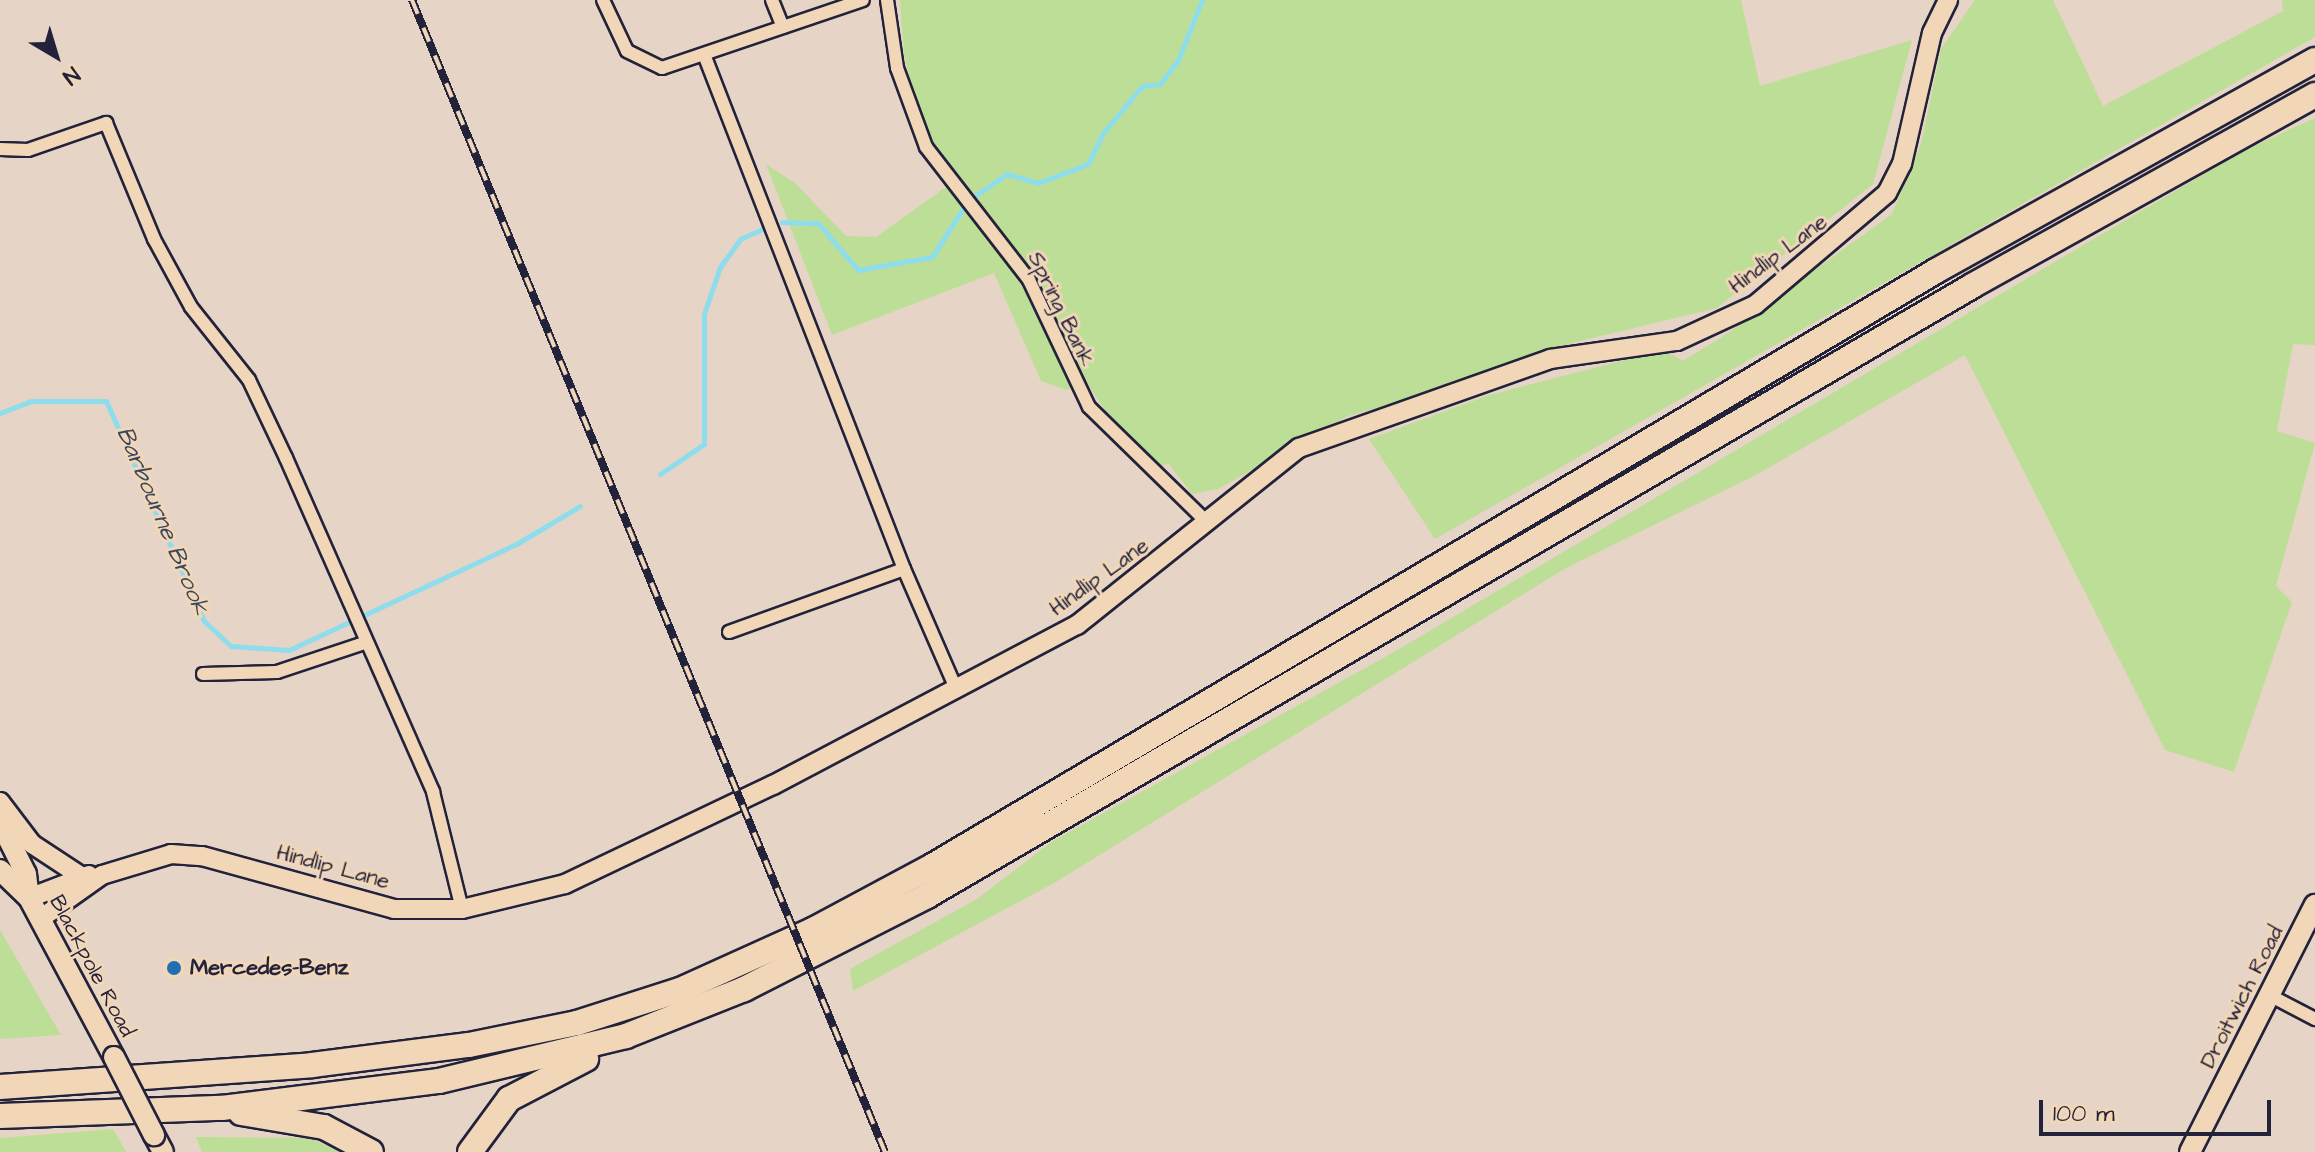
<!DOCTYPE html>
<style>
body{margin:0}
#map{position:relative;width:2315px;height:1152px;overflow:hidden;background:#e6d4c6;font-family:"Architects Daughter",sans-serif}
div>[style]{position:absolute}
.green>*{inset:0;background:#bdde97}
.stream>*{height:5px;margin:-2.5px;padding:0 2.5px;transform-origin:2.5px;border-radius:2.5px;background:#8edded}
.roads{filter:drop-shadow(2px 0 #22223b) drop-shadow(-2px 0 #22223b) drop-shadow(0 2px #22223b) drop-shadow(0 -2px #22223b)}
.street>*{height:12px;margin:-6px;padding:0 6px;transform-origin:6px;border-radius:6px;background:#f1d6b8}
.secondary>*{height:18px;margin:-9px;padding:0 9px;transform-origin:9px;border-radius:9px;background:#f1d6b8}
.primary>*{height:20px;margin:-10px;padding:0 10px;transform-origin:10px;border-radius:10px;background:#f1d6b8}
.highway>*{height:24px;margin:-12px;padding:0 12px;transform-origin:12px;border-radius:12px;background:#f1d6b8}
.rail>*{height:8px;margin-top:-4px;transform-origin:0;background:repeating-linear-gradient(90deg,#f1d6b8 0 15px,#22223b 0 30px);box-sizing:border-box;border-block:2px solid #22223b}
.bridges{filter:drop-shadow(2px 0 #22223b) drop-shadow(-2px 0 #22223b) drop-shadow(0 2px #22223b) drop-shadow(0 -2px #22223b)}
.primary-bridge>*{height:20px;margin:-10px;padding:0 10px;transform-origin:10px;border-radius:10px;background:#f1d6b8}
.dots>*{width:22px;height:22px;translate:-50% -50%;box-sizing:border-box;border:4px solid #f1d6b8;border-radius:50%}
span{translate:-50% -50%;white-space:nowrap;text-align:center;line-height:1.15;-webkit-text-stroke:6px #f1d6b8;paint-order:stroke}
.street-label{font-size:22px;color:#22223b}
.poi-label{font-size:22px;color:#22223b;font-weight:700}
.left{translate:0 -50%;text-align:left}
.water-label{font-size:24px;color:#38475f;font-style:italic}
.north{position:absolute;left:16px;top:16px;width:80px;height:80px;-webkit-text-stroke:6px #f1d6b8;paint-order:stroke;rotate:142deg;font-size:22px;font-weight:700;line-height:32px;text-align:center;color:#22223b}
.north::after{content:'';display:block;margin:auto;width:28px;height:36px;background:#22223b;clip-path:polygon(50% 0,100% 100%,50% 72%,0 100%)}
.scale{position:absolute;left:2039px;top:1100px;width:232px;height:36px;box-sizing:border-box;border:4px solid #22223b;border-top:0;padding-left:10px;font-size:24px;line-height:28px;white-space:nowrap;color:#22223b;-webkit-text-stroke:6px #f1d6b8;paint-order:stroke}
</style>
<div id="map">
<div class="green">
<div style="clip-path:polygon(900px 0,1741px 0,1760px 86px,1912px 40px,1873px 184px,1717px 308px,1551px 348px,1469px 383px,1348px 416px,1218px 489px,1192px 494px,1168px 463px,1162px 466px,1115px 426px,1084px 378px,1067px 390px,1041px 381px,994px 273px,832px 335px,766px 164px,795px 183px,846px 236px,876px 237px,957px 179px,920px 123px,904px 55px)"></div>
<div style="clip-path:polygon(1975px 0,2053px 0,2103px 106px,2283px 11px,2282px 0,2315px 0,2315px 37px,1435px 539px,1369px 439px,1489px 395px,1664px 350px,1683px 361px,1728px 333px,1892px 214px,1921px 144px,1941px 49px)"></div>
<div style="clip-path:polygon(2315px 118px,2315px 345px,2293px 344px,2277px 431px,2315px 443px,2276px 586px,2292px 602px,2234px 772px,2165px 750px,1965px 355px,1756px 475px,1566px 568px,1054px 883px,853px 991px,850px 969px,977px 899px,1053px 841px,1387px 656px,2243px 151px)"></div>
<div style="clip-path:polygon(0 930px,61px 1035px,0 1039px)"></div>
<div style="clip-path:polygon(113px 1129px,126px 1152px,0 1152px,0 1138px)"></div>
<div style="clip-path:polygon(196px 1137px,310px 1138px,341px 1152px,202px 1152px)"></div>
</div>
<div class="stream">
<div style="left:973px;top:197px;width:41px;rotate:-34.1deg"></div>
<div style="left:1007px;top:174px;width:32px;rotate:16deg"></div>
<div style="left:1038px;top:183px;width:53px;rotate:-20.8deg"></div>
<div style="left:1088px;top:164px;width:34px;rotate:-64deg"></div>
<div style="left:1103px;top:133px;width:61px;rotate:-50.3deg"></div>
<div style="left:1142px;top:86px;width:18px;rotate:-6deg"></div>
<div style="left:1160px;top:84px;width:30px;rotate:-53deg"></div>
<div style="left:1178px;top:60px;width:65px;rotate:-68.2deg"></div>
<div style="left:782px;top:222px;width:36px;rotate:2deg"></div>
<div style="left:818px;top:223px;width:62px;rotate:49.6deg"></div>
<div style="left:858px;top:270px;width:75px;rotate:-10deg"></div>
<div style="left:932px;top:257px;width:59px;rotate:-57.4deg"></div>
<div style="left:0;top:413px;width:33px;rotate:-21deg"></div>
<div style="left:31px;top:401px;width:75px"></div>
<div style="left:106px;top:401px;width:241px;rotate:66deg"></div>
<div style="left:204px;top:621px;width:37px;rotate:43deg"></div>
<div style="left:231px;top:646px;width:58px;rotate:3.9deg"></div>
<div style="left:289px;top:650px;width:253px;rotate:-25deg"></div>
<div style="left:518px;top:543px;width:72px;rotate:-30.8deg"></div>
<div style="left:660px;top:474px;width:53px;rotate:-34.3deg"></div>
<div style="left:704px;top:444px;width:130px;rotate:-90deg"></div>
<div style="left:704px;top:314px;width:50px;rotate:-71.2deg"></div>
<div style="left:720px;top:267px;width:34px;rotate:-54deg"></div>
<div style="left:740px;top:239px;width:24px;rotate:-24deg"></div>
</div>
<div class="roads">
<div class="street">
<div style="left:603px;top:0;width:56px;rotate:64.8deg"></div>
<div style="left:627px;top:51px;width:39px;rotate:26deg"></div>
<div style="left:662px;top:68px;width:212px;rotate:-18.7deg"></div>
<div style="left:772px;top:0;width:29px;rotate:68deg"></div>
<div style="left:887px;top:0;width:69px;rotate:81.6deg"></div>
<div style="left:897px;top:68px;width:84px;rotate:69.8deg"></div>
<div style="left:926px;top:147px;width:168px;rotate:52.2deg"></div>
<div style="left:1029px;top:280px;width:140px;rotate:64.7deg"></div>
<div style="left:1089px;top:407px;width:166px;rotate:44.3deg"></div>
<div style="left:705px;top:57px;width:549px;rotate:68.76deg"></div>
<div style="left:904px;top:569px;width:133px;rotate:66.5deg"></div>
<div style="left:0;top:149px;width:28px;rotate:2deg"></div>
<div style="left:28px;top:150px;width:83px;rotate:-19.1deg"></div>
<div style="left:106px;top:123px;width:126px;rotate:67.5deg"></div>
<div style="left:154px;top:239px;width:77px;rotate:61.4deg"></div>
<div style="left:191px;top:307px;width:93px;rotate:51.5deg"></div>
<div style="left:249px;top:380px;width:86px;rotate:64.6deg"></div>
<div style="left:286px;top:458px;width:365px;rotate:66.2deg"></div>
<div style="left:433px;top:792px;width:121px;rotate:76.1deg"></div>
<div style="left:729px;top:632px;width:186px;rotate:-19.8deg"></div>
<div style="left:203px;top:674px;width:74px;rotate:-1.5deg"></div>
<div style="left:277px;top:672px;width:92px;rotate:-18.4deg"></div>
<div style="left:2271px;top:996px;width:50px;rotate:27.6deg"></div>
</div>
<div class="secondary">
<div style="left:0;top:802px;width:53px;rotate:52.7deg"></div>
<div style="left:32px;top:844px;width:56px;rotate:33.4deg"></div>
<div style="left:29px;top:898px;width:64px;rotate:-21deg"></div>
<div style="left:40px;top:919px;width:76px;rotate:-35.4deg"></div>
<div style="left:102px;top:875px;width:72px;rotate:-16.9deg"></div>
<div style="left:171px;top:854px;width:31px;rotate:4deg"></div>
<div style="left:202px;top:856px;width:199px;rotate:15.4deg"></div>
<div style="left:394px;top:909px;width:68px"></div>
<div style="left:462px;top:909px;width:106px;rotate:-13.6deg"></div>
<div style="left:565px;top:884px;width:230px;rotate:-25.5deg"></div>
<div style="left:773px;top:785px;width:344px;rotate:-27.8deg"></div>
<div style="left:1077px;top:625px;width:284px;rotate:-38.6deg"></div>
<div style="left:1299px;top:448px;width:266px;rotate:-19.5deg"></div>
<div style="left:1550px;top:359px;width:128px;rotate:-8.1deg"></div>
<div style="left:1677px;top:341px;width:86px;rotate:-24.8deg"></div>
<div style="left:1755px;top:305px;width:173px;rotate:-40.3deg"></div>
<div style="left:1887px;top:193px;width:33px;rotate:-63deg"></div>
<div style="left:1902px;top:164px;width:134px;rotate:-77.1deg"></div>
<div style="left:1932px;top:33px;width:37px;rotate:-64deg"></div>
</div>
<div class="primary">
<div style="left:0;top:822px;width:58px;rotate:63.4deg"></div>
<div style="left:26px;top:874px;width:24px;rotate:83deg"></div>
<div style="left:29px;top:898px;width:180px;rotate:61.9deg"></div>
<div style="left:0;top:870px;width:40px;rotate:44deg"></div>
<div style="left:154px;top:1135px;width:19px;rotate:62deg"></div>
<div style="left:2190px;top:1152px;width:277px;rotate:-63.2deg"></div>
</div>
<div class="highway">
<div style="left:0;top:1087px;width:313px;rotate:-4deg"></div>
<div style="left:312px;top:1065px;width:158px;rotate:-7.3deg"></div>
<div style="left:469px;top:1045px;width:110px;rotate:-11.5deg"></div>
<div style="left:577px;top:1023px;width:108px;rotate:-17.8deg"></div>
<div style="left:680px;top:990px;width:146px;rotate:-24.3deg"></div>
<div style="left:813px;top:930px;width:137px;rotate:-28.2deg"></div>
<div style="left:934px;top:865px;width:1165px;rotate:-30.66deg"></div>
<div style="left:1936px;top:271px;width:434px;rotate:-29.1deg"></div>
<div style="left:241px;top:1113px;width:84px;rotate:9.6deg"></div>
<div style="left:324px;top:1127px;width:53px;rotate:28deg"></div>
<div style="left:0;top:1116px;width:222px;rotate:-2.1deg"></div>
<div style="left:222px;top:1108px;width:219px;rotate:-7.1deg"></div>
<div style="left:439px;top:1081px;width:192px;rotate:-13.5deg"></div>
<div style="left:626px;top:1036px;width:127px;rotate:-21.7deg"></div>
<div style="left:744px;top:989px;width:205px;rotate:-26.9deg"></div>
<div style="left:927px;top:896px;width:1210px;rotate:-30.27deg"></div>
<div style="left:1972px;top:286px;width:393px;rotate:-29.1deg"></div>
<div style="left:470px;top:1152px;width:66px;rotate:-53.7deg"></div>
<div style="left:509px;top:1099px;width:87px;rotate:-27.5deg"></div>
</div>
</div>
<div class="rail">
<div style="left:412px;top:0;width:1245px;rotate:67.68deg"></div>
</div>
<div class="bridges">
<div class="primary-bridge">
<div style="left:114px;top:1057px;width:88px;rotate:62.9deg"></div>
</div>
</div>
<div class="dots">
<div style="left:174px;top:968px;background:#1f6fb2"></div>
</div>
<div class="street-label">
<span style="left:1778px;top:254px;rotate:-37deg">Hindlip Lane</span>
<span style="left:1061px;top:309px;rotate:64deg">Spring Bank</span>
<span style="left:1099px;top:577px;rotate:-36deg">Hindlip Lane</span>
<span style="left:333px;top:867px;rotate:15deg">Hindlip Lane</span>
<span style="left:92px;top:966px;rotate:62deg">Blackpole Road</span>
<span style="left:2242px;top:997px;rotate:-63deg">Droitwich Road</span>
</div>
<div class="poi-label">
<span class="left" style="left:190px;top:968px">Mercedes-Benz</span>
</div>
<div class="water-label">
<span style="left:162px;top:521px;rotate:67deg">Barbourne Brook</span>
</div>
<div class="north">N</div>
<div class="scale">100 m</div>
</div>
